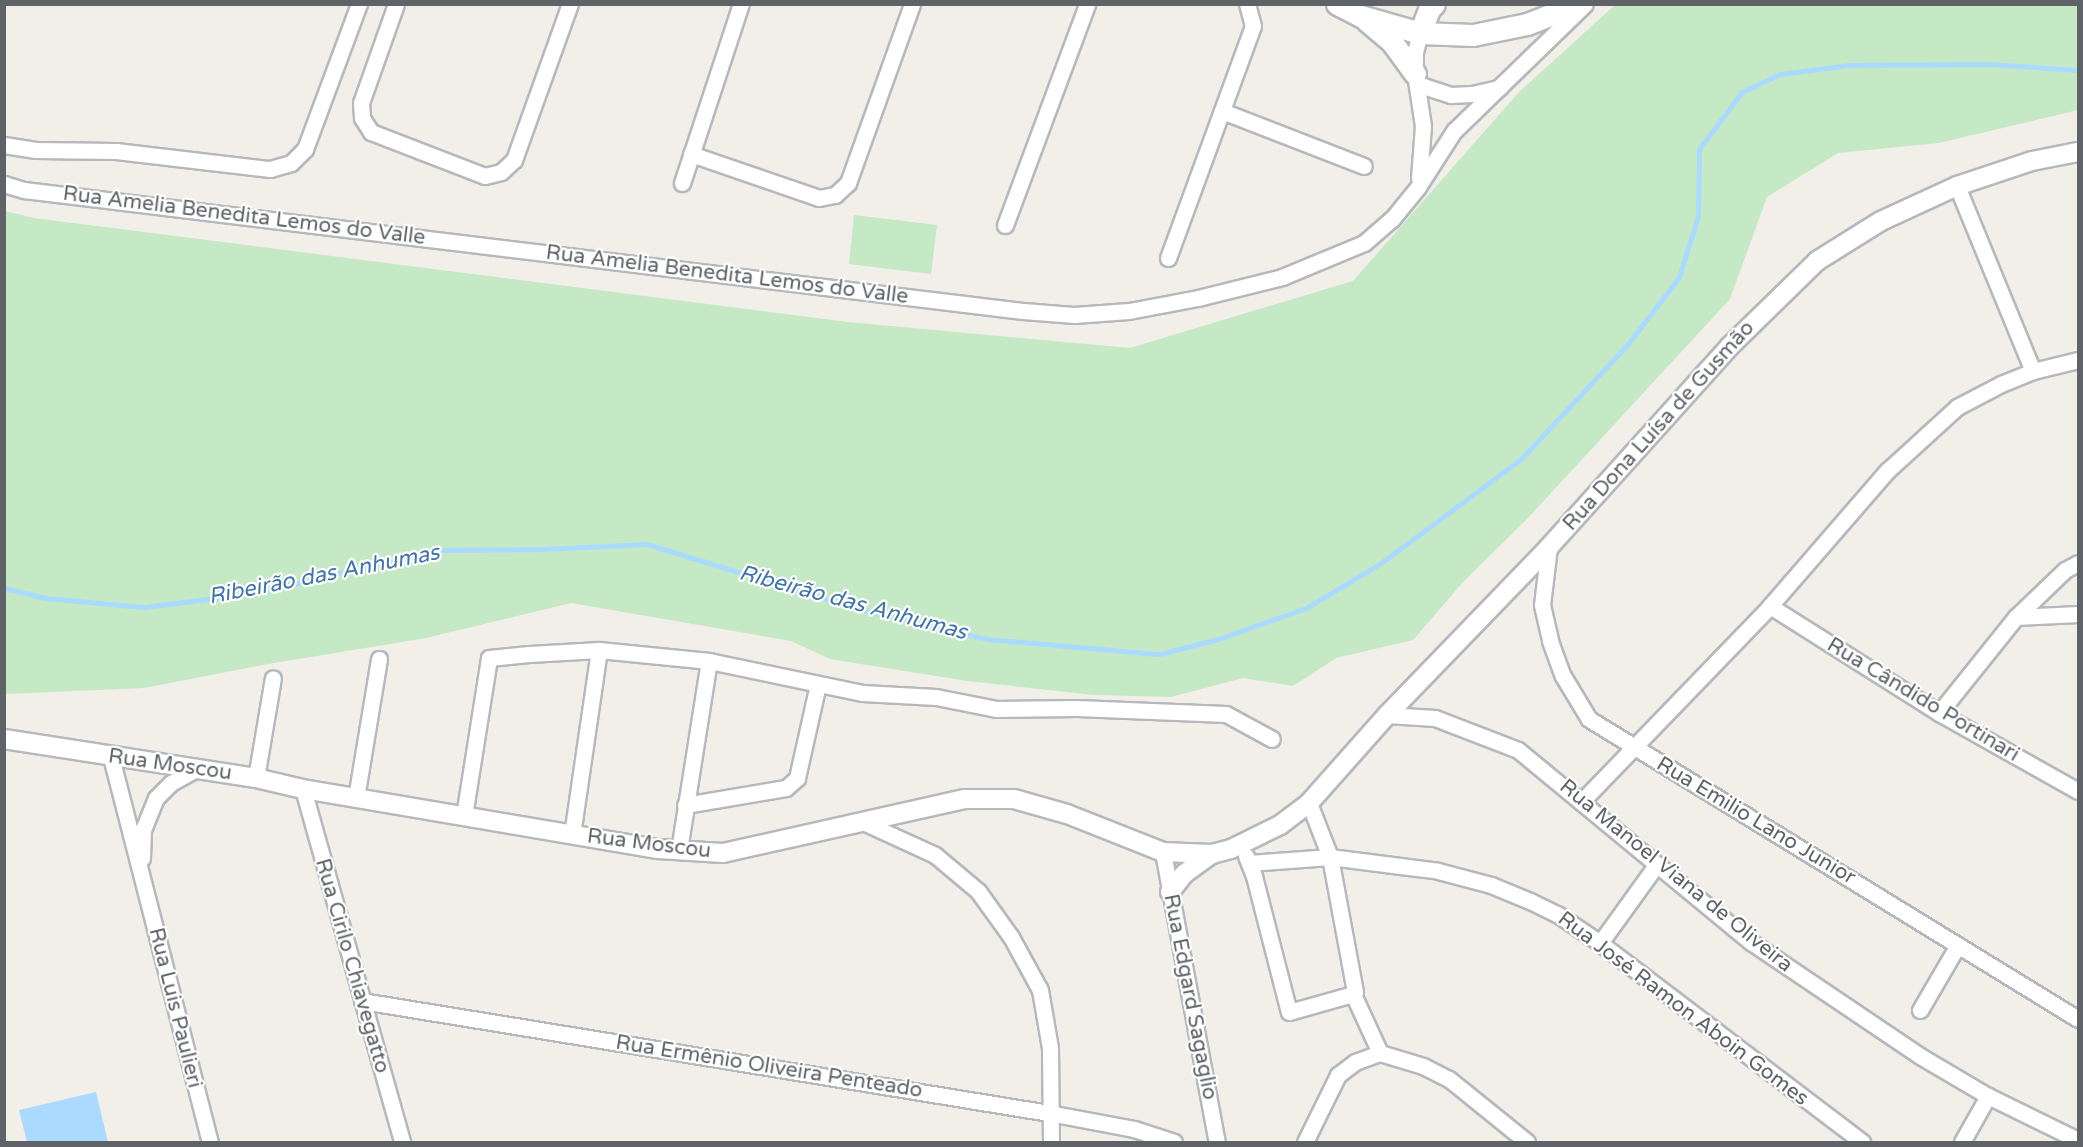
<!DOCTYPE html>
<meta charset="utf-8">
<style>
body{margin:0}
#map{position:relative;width:2083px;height:1147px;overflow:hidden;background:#f1efe8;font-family:"Varela Round",sans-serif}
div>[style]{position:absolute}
.green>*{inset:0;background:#c5e8c5}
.water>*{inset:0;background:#aadaff}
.stream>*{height:5px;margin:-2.5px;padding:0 2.5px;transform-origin:2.5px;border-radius:2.5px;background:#aadaff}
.roads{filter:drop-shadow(2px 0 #b5b8bc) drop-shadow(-2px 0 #b5b8bc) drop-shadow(0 2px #b5b8bc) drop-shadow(0 -2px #b5b8bc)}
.minor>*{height:15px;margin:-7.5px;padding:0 7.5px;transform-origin:7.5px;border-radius:7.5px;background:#fff}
.tertiary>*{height:18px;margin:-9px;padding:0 9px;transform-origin:9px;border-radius:9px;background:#fff}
.secondary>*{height:21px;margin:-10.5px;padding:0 10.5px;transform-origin:10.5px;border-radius:10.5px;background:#fff}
span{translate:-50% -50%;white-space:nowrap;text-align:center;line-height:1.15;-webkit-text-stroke:4.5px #fff;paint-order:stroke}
.street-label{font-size:21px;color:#5f6368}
.water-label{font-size:22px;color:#4174aa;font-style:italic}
.frame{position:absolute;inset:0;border:6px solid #5f6368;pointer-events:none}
</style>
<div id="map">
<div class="green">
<div style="clip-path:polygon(1615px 5px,2078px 5px,2078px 110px,1939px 143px,1838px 153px,1767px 197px,1730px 299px,1527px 519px,1464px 581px,1413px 640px,1336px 658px,1293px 686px,1243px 678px,1171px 697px,1094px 695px,967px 681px,830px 659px,791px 641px,571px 603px,426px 638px,268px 664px,144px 688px,5px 694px,5px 211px,34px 218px,848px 322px,1130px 348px,1353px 281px,1519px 92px)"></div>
<div style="clip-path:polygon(854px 215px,937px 225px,931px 274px,849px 264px)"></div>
</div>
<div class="water">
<div style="clip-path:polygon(96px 1092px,108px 1142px,27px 1142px,19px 1110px)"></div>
</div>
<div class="stream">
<div style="left:4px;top:588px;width:42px;rotate:13.7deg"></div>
<div style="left:45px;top:598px;width:99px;rotate:5.2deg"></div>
<div style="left:144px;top:607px;width:114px;rotate:-7.1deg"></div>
<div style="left:257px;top:593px;width:186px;rotate:-13.4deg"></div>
<div style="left:438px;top:550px;width:106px;rotate:-0.5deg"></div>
<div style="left:544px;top:549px;width:103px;rotate:-2.8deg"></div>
<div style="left:647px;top:544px;width:221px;rotate:17.1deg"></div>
<div style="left:858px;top:609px;width:132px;rotate:13.1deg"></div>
<div style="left:987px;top:639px;width:174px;rotate:5deg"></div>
<div style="left:1160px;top:654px;width:60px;rotate:-14.5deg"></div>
<div style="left:1218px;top:639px;width:93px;rotate:-19.4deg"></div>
<div style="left:1306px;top:608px;width:87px;rotate:-31deg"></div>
<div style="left:1381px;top:563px;width:174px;rotate:-36.6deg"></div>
<div style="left:1521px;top:459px;width:157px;rotate:-47.1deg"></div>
<div style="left:1628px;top:344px;width:84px;rotate:-52.7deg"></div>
<div style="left:1679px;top:277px;width:64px;rotate:-72.7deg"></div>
<div style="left:1698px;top:216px;width:67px;rotate:-89.1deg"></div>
<div style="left:1699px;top:149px;width:71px;rotate:-53deg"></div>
<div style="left:1742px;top:92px;width:42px;rotate:-25.3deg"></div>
<div style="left:1780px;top:74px;width:70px;rotate:-7.4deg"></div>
<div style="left:1849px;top:65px;width:140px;rotate:-0.4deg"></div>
<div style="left:1989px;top:64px;width:89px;rotate:3.9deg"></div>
</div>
<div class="roads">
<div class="minor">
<div style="left:396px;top:4px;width:105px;rotate:109.5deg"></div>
<div style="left:361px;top:103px;width:15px;rotate:86deg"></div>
<div style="left:362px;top:118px;width:17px;rotate:57deg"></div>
<div style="left:371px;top:132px;width:122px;rotate:21.1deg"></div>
<div style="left:485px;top:176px;width:16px;rotate:-14deg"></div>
<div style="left:501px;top:172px;width:18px;rotate:-43deg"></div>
<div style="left:514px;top:160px;width:166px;rotate:-70.3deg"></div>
<div style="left:1417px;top:84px;width:36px;rotate:18deg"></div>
<div style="left:1451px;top:95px;width:21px;rotate:-3deg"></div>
<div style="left:1472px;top:94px;width:28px;rotate:-13deg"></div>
<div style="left:1222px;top:111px;width:152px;rotate:21.2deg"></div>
<div style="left:4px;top:145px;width:32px;rotate:9deg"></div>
<div style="left:36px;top:150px;width:80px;rotate:0.7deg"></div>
<div style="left:116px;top:151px;width:155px;rotate:6.7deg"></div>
<div style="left:270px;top:169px;width:22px;rotate:-16deg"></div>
<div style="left:291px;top:163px;width:20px;rotate:-45deg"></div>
<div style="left:305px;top:149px;width:155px;rotate:-69.6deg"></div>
<div style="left:691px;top:154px;width:135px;rotate:19deg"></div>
<div style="left:819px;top:198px;width:16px;rotate:-11deg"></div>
<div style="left:835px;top:195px;width:18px;rotate:-43deg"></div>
<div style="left:848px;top:183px;width:190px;rotate:-70.3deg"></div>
<div style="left:1419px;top:178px;width:52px;rotate:-85.6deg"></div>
<div style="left:1423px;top:126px;width:53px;rotate:-98.7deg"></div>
<div style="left:1415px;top:74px;width:22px;rotate:-90deg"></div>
<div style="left:1415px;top:52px;width:20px;rotate:-75deg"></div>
<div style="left:682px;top:183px;width:188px;rotate:-71.8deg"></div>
<div style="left:4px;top:184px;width:21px;rotate:17deg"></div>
<div style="left:24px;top:190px;width:1006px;rotate:6.91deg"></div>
<div style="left:1023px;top:311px;width:51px;rotate:4.5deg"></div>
<div style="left:1074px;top:315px;width:55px;rotate:-4.2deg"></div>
<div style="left:1129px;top:311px;width:70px;rotate:-10.7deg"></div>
<div style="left:1198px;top:298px;width:87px;rotate:-14deg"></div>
<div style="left:1282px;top:277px;width:89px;rotate:-22.5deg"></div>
<div style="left:1364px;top:243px;width:37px;rotate:-41deg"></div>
<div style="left:1392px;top:219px;width:41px;rotate:-50.9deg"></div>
<div style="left:1418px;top:187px;width:67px;rotate:-57.3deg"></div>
<div style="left:1454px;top:131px;width:182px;rotate:-44.1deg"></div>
<div style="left:1957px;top:186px;width:200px;rotate:67.7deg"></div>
<div style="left:1005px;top:225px;width:236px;rotate:-69.6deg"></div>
<div style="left:1168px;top:258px;width:247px;rotate:-69.9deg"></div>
<div style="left:1253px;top:26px;width:23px;rotate:-105deg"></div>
<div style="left:1549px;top:547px;width:58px;rotate:96.9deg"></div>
<div style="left:1542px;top:605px;width:37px;rotate:77deg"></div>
<div style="left:1550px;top:641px;width:37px;rotate:70deg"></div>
<div style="left:1563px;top:676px;width:50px;rotate:58.8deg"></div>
<div style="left:1589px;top:719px;width:574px;rotate:31.53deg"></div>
<div style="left:1770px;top:606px;width:200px;rotate:32.3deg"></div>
<div style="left:1939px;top:713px;width:159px;rotate:29.3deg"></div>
<div style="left:2016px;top:617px;width:62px;rotate:-2.8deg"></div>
<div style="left:1939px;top:713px;width:123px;rotate:-51.3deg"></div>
<div style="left:2016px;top:617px;width:68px;rotate:-43.8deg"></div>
<div style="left:2065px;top:570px;width:15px;rotate:-28deg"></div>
<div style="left:1387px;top:715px;width:48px;rotate:3.6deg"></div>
<div style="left:1435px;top:718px;width:89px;rotate:21.1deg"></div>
<div style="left:1518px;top:750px;width:302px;rotate:39.5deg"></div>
<div style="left:1751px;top:942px;width:204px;rotate:34deg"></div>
<div style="left:1920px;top:1056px;width:79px;rotate:30.5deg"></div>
<div style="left:1988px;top:1096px;width:100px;rotate:26.1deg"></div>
<div style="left:111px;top:757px;width:398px;rotate:75.6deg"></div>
<div style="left:256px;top:778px;width:101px;rotate:-80.4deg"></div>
<div style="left:303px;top:789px;width:367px;rotate:74.3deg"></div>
<div style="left:356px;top:798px;width:141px;rotate:-80.6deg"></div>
<div style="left:1581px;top:802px;width:272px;rotate:-46deg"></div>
<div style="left:1770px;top:606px;width:179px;rotate:-49.1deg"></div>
<div style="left:1887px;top:471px;width:95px;rotate:-42.4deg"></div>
<div style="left:1957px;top:407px;width:50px;rotate:-27.6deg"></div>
<div style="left:2001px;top:384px;width:35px;rotate:-22deg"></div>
<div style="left:2033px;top:371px;width:46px;rotate:-13.7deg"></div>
<div style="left:1309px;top:803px;width:58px;rotate:68.7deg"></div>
<div style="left:1330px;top:857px;width:137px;rotate:79.5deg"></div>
<div style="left:1355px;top:992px;width:3px;rotate:135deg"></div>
<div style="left:685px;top:805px;width:102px;rotate:-9.6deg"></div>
<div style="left:786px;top:788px;width:15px;rotate:-42deg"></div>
<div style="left:797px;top:778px;width:96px;rotate:-77.4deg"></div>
<div style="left:464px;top:816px;width:160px;rotate:-81deg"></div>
<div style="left:489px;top:658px;width:40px;rotate:-5.7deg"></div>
<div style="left:529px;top:654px;width:70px;rotate:-3.3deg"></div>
<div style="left:599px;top:650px;width:111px;rotate:5.7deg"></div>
<div style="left:709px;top:661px;width:156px;rotate:11.8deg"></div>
<div style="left:862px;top:693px;width:74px;rotate:3.1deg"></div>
<div style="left:936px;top:697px;width:61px;rotate:11.3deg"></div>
<div style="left:996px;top:709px;width:81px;rotate:-0.7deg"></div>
<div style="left:1077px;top:708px;width:149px;rotate:2.3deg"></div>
<div style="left:1226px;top:714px;width:52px;rotate:28.5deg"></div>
<div style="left:863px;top:822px;width:79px;rotate:24.6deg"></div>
<div style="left:935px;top:855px;width:56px;rotate:39.9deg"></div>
<div style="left:978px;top:891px;width:57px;rotate:54.3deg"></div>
<div style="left:1011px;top:937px;width:60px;rotate:61.3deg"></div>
<div style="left:1040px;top:990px;width:59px;rotate:80.2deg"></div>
<div style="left:1050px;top:1048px;width:94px;rotate:89.4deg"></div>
<div style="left:572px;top:835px;width:187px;rotate:-81.7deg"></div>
<div style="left:679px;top:850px;width:191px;rotate:-81deg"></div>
<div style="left:1163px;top:852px;width:295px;rotate:79.5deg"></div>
<div style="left:1246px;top:856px;width:22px;rotate:68deg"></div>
<div style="left:1254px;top:876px;width:140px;rotate:75.6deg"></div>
<div style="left:1289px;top:1012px;width:66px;rotate:-15.7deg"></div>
<div style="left:142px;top:858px;width:28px;rotate:-88deg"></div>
<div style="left:143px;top:830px;width:35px;rotate:-68deg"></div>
<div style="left:156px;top:798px;width:21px;rotate:-45deg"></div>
<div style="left:171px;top:783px;width:29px;rotate:-29deg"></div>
<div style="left:1249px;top:863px;width:81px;rotate:-4.2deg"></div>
<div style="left:1330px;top:857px;width:71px;rotate:7.3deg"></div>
<div style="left:1400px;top:866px;width:38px;rotate:7deg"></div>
<div style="left:1438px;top:871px;width:55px;rotate:14.8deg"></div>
<div style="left:1491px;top:885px;width:42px;rotate:22.3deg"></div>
<div style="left:1530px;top:901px;width:30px;rotate:26deg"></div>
<div style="left:1557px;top:914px;width:52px;rotate:34deg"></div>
<div style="left:1600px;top:943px;width:329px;rotate:37.2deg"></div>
<div style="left:1600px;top:943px;width:97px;rotate:-54.2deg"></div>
<div style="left:1353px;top:994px;width:65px;rotate:65.4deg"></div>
<div style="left:362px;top:1001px;width:696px;rotate:9.26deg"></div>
<div style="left:1049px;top:1113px;width:86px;rotate:10.7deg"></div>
<div style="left:1134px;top:1129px;width:42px;rotate:18deg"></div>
<div style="left:1920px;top:1010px;width:75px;rotate:-59.7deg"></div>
<div style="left:1305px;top:1142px;width:75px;rotate:-63.8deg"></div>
<div style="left:1338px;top:1075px;width:21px;rotate:-37deg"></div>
<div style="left:1355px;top:1062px;width:27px;rotate:-20deg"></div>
<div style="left:1380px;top:1053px;width:45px;rotate:16.8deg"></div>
<div style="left:1423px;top:1066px;width:29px;rotate:27deg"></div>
<div style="left:1449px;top:1079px;width:100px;rotate:38.9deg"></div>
<div style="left:1962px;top:1142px;width:53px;rotate:-60.5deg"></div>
</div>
<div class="tertiary">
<div style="left:4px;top:739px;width:255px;rotate:8.8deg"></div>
<div style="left:256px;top:778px;width:48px;rotate:13.2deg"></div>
<div style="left:303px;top:789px;width:360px;rotate:9.6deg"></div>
<div style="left:658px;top:849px;width:65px;rotate:3.5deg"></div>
<div style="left:723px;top:853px;width:248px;rotate:-12.6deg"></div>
<div style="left:965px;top:799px;width:49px"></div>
<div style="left:1014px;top:799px;width:55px;rotate:15.8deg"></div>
<div style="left:1067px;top:814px;width:103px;rotate:21.6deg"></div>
<div style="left:1163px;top:852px;width:49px;rotate:2.3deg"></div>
<div style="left:1212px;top:854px;width:20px;rotate:-15deg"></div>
<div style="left:1231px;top:849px;width:55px;rotate:-26.1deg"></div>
<div style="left:1280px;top:825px;width:36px;rotate:-37deg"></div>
<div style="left:1309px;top:803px;width:118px;rotate:-48.4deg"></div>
<div style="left:1387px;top:715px;width:233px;rotate:-46deg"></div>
<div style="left:1549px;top:547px;width:269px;rotate:-48deg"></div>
<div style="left:1729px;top:347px;width:123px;rotate:-44.3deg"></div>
<div style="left:1817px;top:261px;width:75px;rotate:-32deg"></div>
<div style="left:1881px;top:221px;width:84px;rotate:-24.7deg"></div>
<div style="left:1957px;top:186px;width:79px;rotate:-18.4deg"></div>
<div style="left:2032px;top:161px;width:47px;rotate:-11.1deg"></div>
<div style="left:1170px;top:892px;width:23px;rotate:-52deg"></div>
<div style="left:1184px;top:874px;width:34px;rotate:-36deg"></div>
</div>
<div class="secondary">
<div style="left:1337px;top:4px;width:27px;rotate:27deg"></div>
<div style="left:1361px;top:16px;width:61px;rotate:16.1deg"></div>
<div style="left:1420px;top:33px;width:53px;rotate:2.2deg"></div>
<div style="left:1473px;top:35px;width:55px;rotate:-11.5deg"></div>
<div style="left:1527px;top:24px;width:55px;rotate:-21.4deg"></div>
<div style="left:1366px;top:20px;width:34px;rotate:40deg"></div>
<div style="left:1392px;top:42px;width:39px;rotate:54deg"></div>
<div style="left:1420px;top:33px;width:26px;rotate:-69deg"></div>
<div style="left:1429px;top:9px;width:7px;rotate:-45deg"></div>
</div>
</div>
<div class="street-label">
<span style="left:244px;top:216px;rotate:7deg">Rua Amelia Benedita Lemos do Valle</span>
<span style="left:727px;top:275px;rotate:7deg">Rua Amelia Benedita Lemos do Valle</span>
<span style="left:1659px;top:426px;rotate:-48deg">Rua Dona Luísa de Gusmão</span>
<span style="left:1923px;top:700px;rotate:31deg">Rua Cândido Portinari</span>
<span style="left:170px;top:765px;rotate:8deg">Rua Moscou</span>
<span style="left:1756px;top:821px;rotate:31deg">Rua Emilio Lano Junior</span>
<span style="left:649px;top:844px;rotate:7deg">Rua Moscou</span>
<span style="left:1676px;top:876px;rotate:39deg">Rua Manoel Viana de Oliveira</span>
<span style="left:352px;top:966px;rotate:74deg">Rua Cirilo Chiavegatto</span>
<span style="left:1190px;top:997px;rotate:79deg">Rua Edgard Sagaglio</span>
<span style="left:175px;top:1008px;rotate:76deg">Rua Luis Paulieri</span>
<span style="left:1683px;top:1009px;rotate:37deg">Rua José Ramon Aboin Gomes</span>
<span style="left:769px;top:1067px;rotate:9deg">Rua Ermênio Oliveira Penteado</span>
</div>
<div class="water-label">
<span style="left:324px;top:575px;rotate:-11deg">Ribeirão das Anhumas</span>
<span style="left:853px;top:603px;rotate:15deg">Ribeirão das Anhumas</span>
</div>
<div class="frame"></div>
</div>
